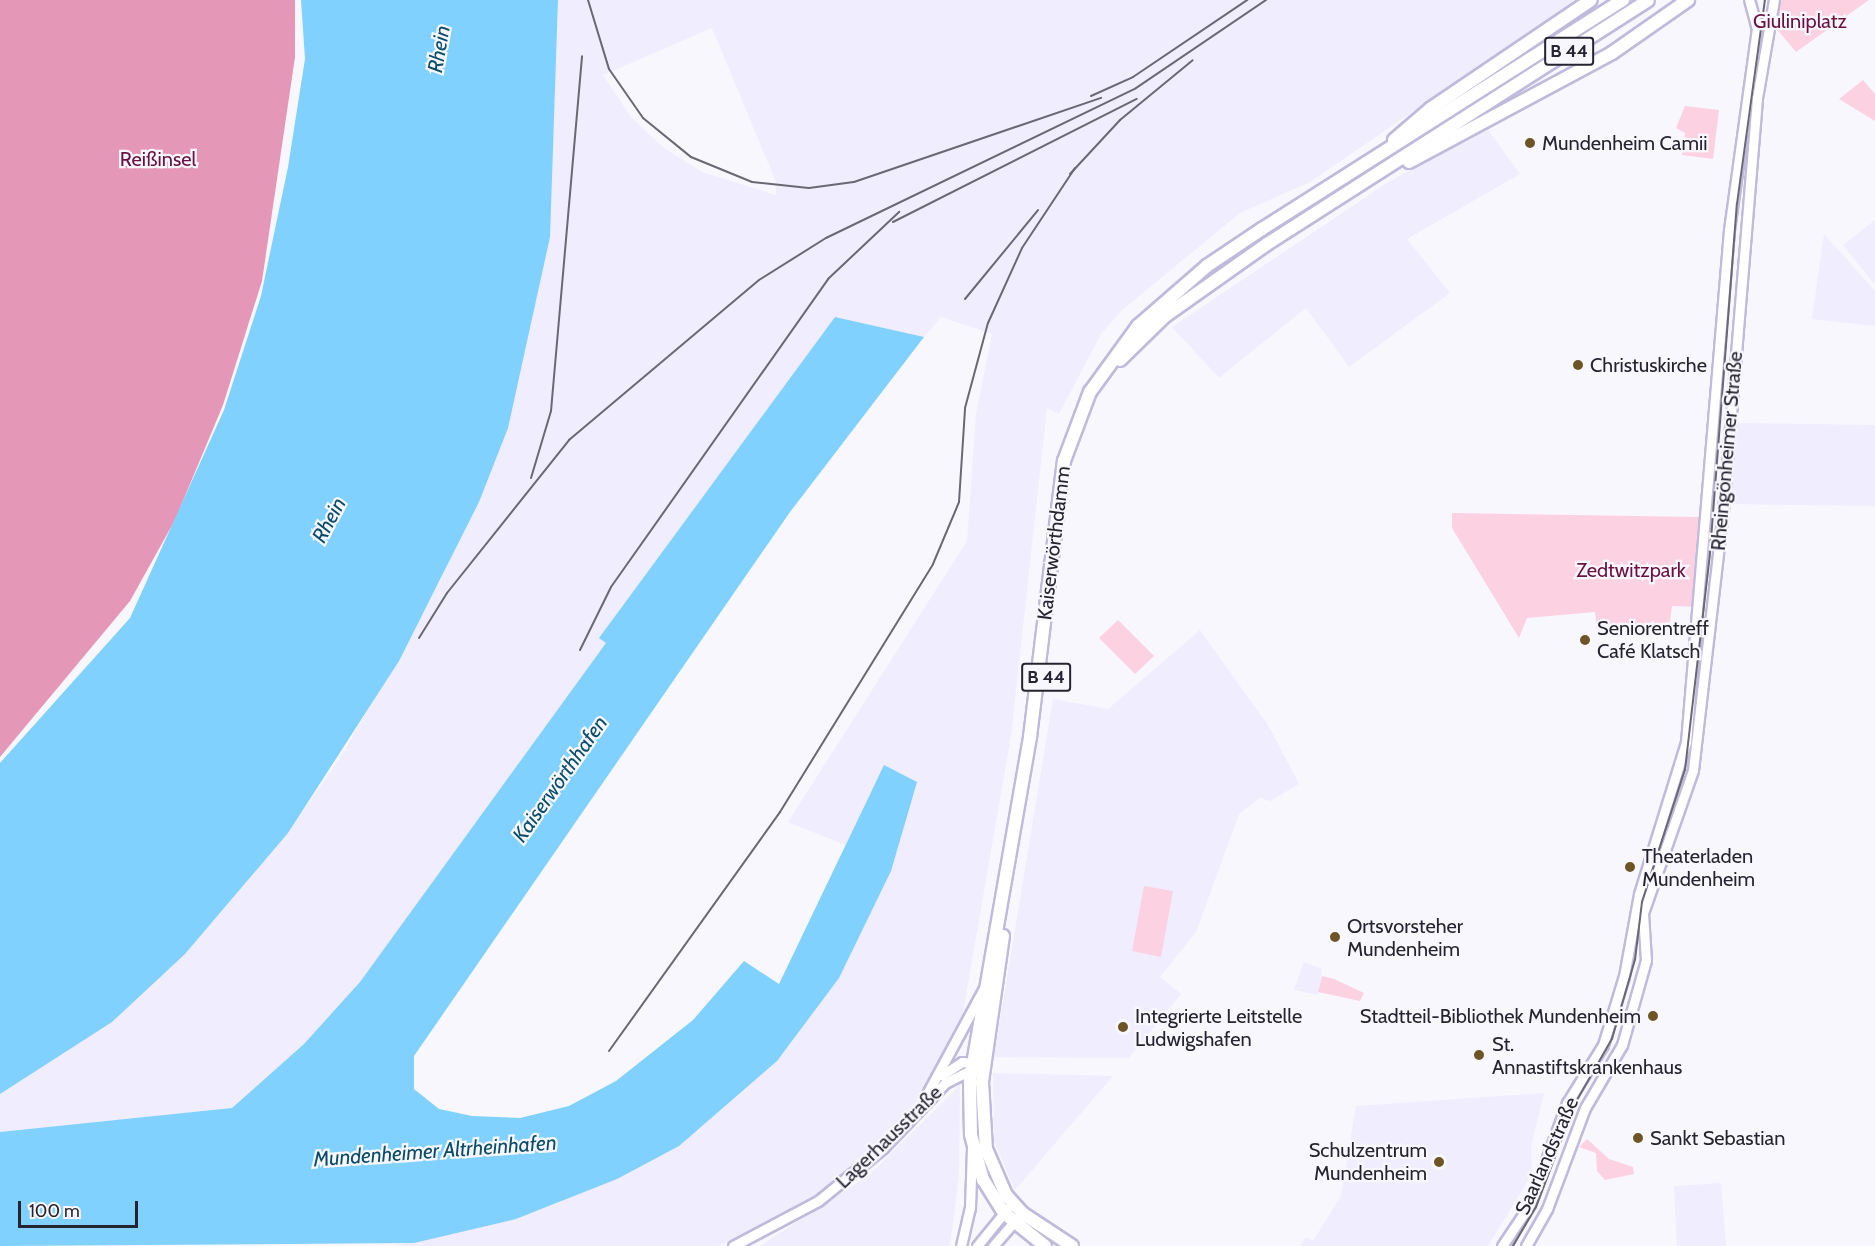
<!DOCTYPE html>
<meta charset="utf-8">
<style>
body{margin:0}
#map{position:relative;width:1875px;height:1246px;overflow:hidden;background:#f8f7fe;font-family:Cabin,sans-serif}
div>[style]{position:absolute}
.built>*{inset:0;background:#f0edfe}
.green>*{inset:0;background:#fcd1e2}
.forest>*{inset:0;background:#e597b8}
.water>*{inset:0;background:#80d1fe}
.roads{filter:drop-shadow(2px 0 #c0badc) drop-shadow(-2px 0 #c0badc) drop-shadow(0 2px #c0badc) drop-shadow(0 -2px #c0badc)}
.tertiary>*{height:9px;margin:-4.5px;padding:0 4.5px;transform-origin:4.5px;border-radius:4.5px;background:#fff}
.primary>*{height:12px;margin:-6px;padding:0 6px;transform-origin:6px;border-radius:6px;background:#fff}
.trunk>*{height:12px;margin:-6px;padding:0 6px;transform-origin:6px;border-radius:6px;background:#fff}
.tram>*{height:1.5px;margin:-0.75px;padding:0 0.75px;transform-origin:0.75px;border-radius:0.75px;background:#6a6873}
.rail>*{height:2px;margin:-1px;padding:0 1px;transform-origin:1px;border-radius:1px;background:#6a6873}
.dots>*{width:16px;height:16px;translate:-50% -50%;box-sizing:border-box;border:3px solid #f8f7fe;border-radius:50%}
span{translate:-50% -50%;white-space:nowrap;text-align:center;line-height:1.15;-webkit-text-stroke:4.5px #f8f7fe;paint-order:stroke}
.shield-label span{padding:2px 4px;background:#f8f7fe;border:2px solid;border-radius:4px;-webkit-text-stroke-width:0}
.shield-label{font-size:18px;color:#272431;font-weight:700}
.park-label{font-size:20px;color:#6b1142}
.poi-label{font-size:20px;color:#272431}
.left{translate:0 -50%;text-align:left}
.right{translate:-100% -50%;text-align:right}
.street-label{font-size:20px;color:#272431}
.water-label{font-size:21px;color:#094d6a;font-style:italic}
.scale{position:absolute;left:18px;top:1201px;width:120px;height:27px;box-sizing:border-box;border:3px solid #272431;border-top:0;padding-left:8px;font-size:18px;line-height:21px;white-space:nowrap;color:#272431;-webkit-text-stroke:4px #f8f7fe;paint-order:stroke}
</style>
<div id="map">
<div class="built">
<div style="clip-path:polygon(evenodd,558px 0,1575px 0,1310px 182px,1240px 213px,1121px 311px,1101px 334px,1059px 414px,1047px 408px,1011px 736px,962px 1018px,916px 1102px,872px 1153px,810px 1201px,718px 1246px,393px 1246px,516px 1219px,561px 1202px,777px 1061px,884px 765px,845px 845px,788px 822px,967px 541px,976px 414px,992px 334px,941px 317px,924px 337px,835px 317px,599px 638px,606px 643px,360px 982px,304px 1045px,232px 1108px,203px 1117px,0 1132px,0 1094px,112px 1021px,185px 954px,288px 833px,344px 752px,443px 576px,550px 237px,558px 0,712px 28px,776px 182px,776px 195px,702px 172px,664px 148px,631px 117px,603px 75px,712px 28px)"></div>
<div style="clip-path:polygon(1488px 130px,1520px 174px,1407px 239px,1450px 293px,1349px 367px,1306px 308px,1219px 378px,1172px 327px,1390px 181px)"></div>
<div style="clip-path:polygon(1875px 220px,1875px 285px,1843px 245px)"></div>
<div style="clip-path:polygon(1824px 234px,1875px 291px,1875px 326px,1812px 319px)"></div>
<div style="clip-path:polygon(1736px 423px,1875px 425px,1875px 506px,1732px 504px)"></div>
<div style="clip-path:polygon(1200px 630px,1268px 725px,1299px 784px,1270px 801px,1260px 798px,1239px 814px,1196px 932px,1160px 977px,1181px 994px,1129px 1058px,994px 1057px,1053px 699px,1108px 709px)"></div>
<div style="clip-path:polygon(1304px 962px,1322px 969px,1318px 995px,1294px 990px)"></div>
<div style="clip-path:polygon(993px 1073px,1113px 1076px,1015px 1190px,994px 1141px)"></div>
<div style="clip-path:polygon(960px 1085px,959px 1176px,950px 1246px,760px 1246px,869px 1175px)"></div>
<div style="clip-path:polygon(1544px 1093px,1531px 1147px,1532px 1174px,1488px 1246px,1300px 1246px,1306px 1237px,1313px 1241px,1341px 1196px,1356px 1106px)"></div>
<div style="clip-path:polygon(1721px 1183px,1726px 1246px,1677px 1246px,1674px 1186px)"></div>
</div>
<div class="green">
<div style="clip-path:polygon(1779px 0,1869px 0,1796px 52px,1775px 27px)"></div>
<div style="clip-path:polygon(1863px 80px,1875px 94px,1875px 121px,1839px 99px)"></div>
<div style="clip-path:polygon(1685px 106px,1719px 110px,1713px 159px,1682px 155px,1685px 133px,1676px 128px)"></div>
<div style="clip-path:polygon(1452px 513px,1699px 517px,1698px 607px,1672px 606px,1670px 622px,1597px 632px,1595px 612px,1527px 618px,1519px 638px,1452px 528px)"></div>
<div style="clip-path:polygon(1118px 620px,1154px 656px,1135px 674px,1099px 638px)"></div>
<div style="clip-path:polygon(1144px 886px,1173px 891px,1161px 957px,1132px 951px)"></div>
<div style="clip-path:polygon(1322px 976px,1334px 979px,1364px 993px,1360px 1001px,1318px 992px)"></div>
<div style="clip-path:polygon(1587px 1139px,1609px 1159px,1633px 1167px,1634px 1174px,1605px 1180px,1597px 1171px,1596px 1153px,1579px 1147px)"></div>
</div>
<div class="forest">
<div style="clip-path:polygon(0 0,295px 0,295px 57px,262px 281px,223px 405px,175px 520px,130px 601px,0 757px)"></div>
</div>
<div class="water">
<div style="clip-path:polygon(301px 0,558px 0,550px 237px,508px 428px,479px 502px,399px 661px,288px 833px,185px 954px,112px 1022px,0 1094px,0 763px,130px 618px,224px 410px,261px 296px,288px 167px,305px 59px)"></div>
<div style="clip-path:polygon(835px 317px,924px 337px,790px 512px,414px 1056px,414px 1089px,439px 1109px,472px 1116px,520px 1118px,569px 1106px,616px 1081px,693px 1020px,744px 961px,779px 984px,884px 765px,917px 782px,891px 871px,839px 978px,777px 1061px,679px 1146px,617px 1179px,516px 1219px,414px 1243px,0 1246px,0 1132px,232px 1108px,304px 1044px,360px 982px,606px 643px,599px 638px)"></div>
</div>
<div class="roads">
<div class="tertiary">
<div style="left:942px;top:1075px;width:24px;rotate:-33deg"></div>
<div style="left:962px;top:1062px;width:16px;rotate:4deg"></div>
<div style="left:927px;top:1094px;width:118px;rotate:-61.7deg"></div>
<div style="left:733px;top:1246px;width:96px;rotate:-27.9deg"></div>
<div style="left:818px;top:1201px;width:84px;rotate:-39.2deg"></div>
<div style="left:883px;top:1148px;width:90px;rotate:-46.4deg"></div>
<div style="left:945px;top:1083px;width:36px;rotate:-27deg"></div>
<div style="left:961px;top:1246px;width:39px;rotate:-77deg"></div>
<div style="left:970px;top:1208px;width:60px;rotate:-88.1deg"></div>
<div style="left:977px;top:1246px;width:49px;rotate:-50.8deg"></div>
<div style="left:993px;top:1246px;width:37px;rotate:-49deg"></div>
<div style="left:1502px;top:1246px;width:50px;rotate:-56.3deg"></div>
<div style="left:1530px;top:1204px;width:108px;rotate:-69.9deg"></div>
<div style="left:1567px;top:1103px;width:68px;rotate:-58.2deg"></div>
<div style="left:1603px;top:1045px;width:72px;rotate:-73.1deg"></div>
<div style="left:1624px;top:976px;width:83px;rotate:-79.6deg"></div>
<div style="left:1639px;top:894px;width:159px;rotate:-72.8deg"></div>
<div style="left:1686px;top:742px;width:514px;rotate:-85.2deg"></div>
<div style="left:1729px;top:230px;width:203px;rotate:-82.1deg"></div>
<div style="left:1757px;top:29px;width:30px;rotate:-105deg"></div>
<div style="left:1526px;top:1246px;width:43px;rotate:-60.4deg"></div>
<div style="left:1547px;top:1209px;width:108px;rotate:-69.4deg"></div>
<div style="left:1585px;top:1108px;width:73px;rotate:-59.6deg"></div>
<div style="left:1622px;top:1045px;width:88px;rotate:-74.2deg"></div>
<div style="left:1646px;top:960px;width:47px;rotate:-93.7deg"></div>
<div style="left:1643px;top:913px;width:151px;rotate:-70.7deg"></div>
<div style="left:1693px;top:770px;width:260px;rotate:-83.4deg"></div>
<div style="left:1723px;top:512px;width:415px;rotate:-85.3deg"></div>
<div style="left:1757px;top:98px;width:99px;rotate:-80.2deg"></div>
</div>
<div class="primary">
<div style="left:1120px;top:360px;width:63px;rotate:-44.4deg"></div>
<div style="left:1165px;top:316px;width:125px;rotate:-35.2deg"></div>
<div style="left:1003px;top:936px;width:148px;rotate:98.2deg"></div>
<div style="left:982px;top:1082px;width:67px;rotate:86.6deg"></div>
<div style="left:986px;top:1149px;width:50px;rotate:66.5deg"></div>
<div style="left:1006px;top:1195px;width:24px;rotate:48deg"></div>
<div style="left:1022px;top:1213px;width:60px;rotate:33.4deg"></div>
<div style="left:1045px;top:1246px;width:53px;rotate:-141.2deg"></div>
<div style="left:1004px;top:1213px;width:39px;rotate:-122deg"></div>
<div style="left:983px;top:1180px;width:47px;rotate:-104.9deg"></div>
<div style="left:971px;top:1135px;width:54px;rotate:-91.1deg"></div>
<div style="left:970px;top:1081px;width:349px;rotate:-80.1deg"></div>
<div style="left:1030px;top:737px;width:278px;rotate:-83deg"></div>
<div style="left:1064px;top:461px;width:74px;rotate:-69.4deg"></div>
<div style="left:1090px;top:392px;width:82px;rotate:-54deg"></div>
<div style="left:1138px;top:326px;width:91px;rotate:-41deg"></div>
<div style="left:1207px;top:266px;width:66px;rotate:-33.9deg"></div>
</div>
<div class="trunk">
<div style="left:1394px;top:140px;width:48px;rotate:-40.7deg"></div>
<div style="left:1430px;top:109px;width:194px;rotate:-34.1deg"></div>
<div style="left:1409px;top:162px;width:230px;rotate:-28.2deg"></div>
<div style="left:1612px;top:53px;width:93px;rotate:-34.9deg"></div>
<div style="left:1262px;top:229px;width:428px;rotate:-32.4deg"></div>
<div style="left:1267px;top:244px;width:452px;rotate:-32.6deg"></div>
</div>
</div>
<div class="tram">
<div style="left:1513px;top:1246px;width:45px;rotate:-59.5deg"></div>
<div style="left:1536px;top:1207px;width:112px;rotate:-69.1deg"></div>
<div style="left:1576px;top:1102px;width:73px;rotate:-60.3deg"></div>
<div style="left:1612px;top:1039px;width:82px;rotate:-73.8deg"></div>
<div style="left:1635px;top:960px;width:58px;rotate:-83.1deg"></div>
<div style="left:1642px;top:902px;width:139px;rotate:-72deg"></div>
<div style="left:1685px;top:770px;width:218px;rotate:-83.4deg"></div>
<div style="left:1710px;top:553px;width:350px;rotate:-85.6deg"></div>
<div style="left:1737px;top:204px;width:206px;rotate:-82.2deg"></div>
</div>
<div class="rail">
<div style="left:588px;top:0;width:72px;rotate:73.1deg"></div>
<div style="left:609px;top:69px;width:60px;rotate:55.2deg"></div>
<div style="left:643px;top:118px;width:62px;rotate:39.1deg"></div>
<div style="left:691px;top:157px;width:66px;rotate:22.3deg"></div>
<div style="left:752px;top:182px;width:57px;rotate:6deg"></div>
<div style="left:809px;top:188px;width:45px;rotate:-7.6deg"></div>
<div style="left:854px;top:182px;width:261px;rotate:-18.8deg"></div>
<div style="left:1091px;top:96px;width:46px;rotate:-24.3deg"></div>
<div style="left:1133px;top:77px;width:138px;rotate:-34deg"></div>
<div style="left:1070px;top:174px;width:74px;rotate:-47.2deg"></div>
<div style="left:1120px;top:120px;width:94px;rotate:-39.4deg"></div>
<div style="left:893px;top:222px;width:273px;rotate:-26.8deg"></div>
<div style="left:965px;top:299px;width:115px;rotate:-50.6deg"></div>
<div style="left:531px;top:478px;width:70px;rotate:-73.4deg"></div>
<div style="left:551px;top:411px;width:356px;rotate:-85deg"></div>
<div style="left:419px;top:638px;width:53px;rotate:-58.1deg"></div>
<div style="left:447px;top:593px;width:196px;rotate:-51.4deg"></div>
<div style="left:569px;top:440px;width:248px;rotate:-40.1deg"></div>
<div style="left:759px;top:280px;width:79px;rotate:-32.1deg"></div>
<div style="left:826px;top:238px;width:344px;rotate:-25.8deg"></div>
<div style="left:1136px;top:88px;width:157px;rotate:-34.1deg"></div>
<div style="left:580px;top:650px;width:70px;rotate:-63.8deg"></div>
<div style="left:611px;top:587px;width:377px;rotate:-54.8deg"></div>
<div style="left:828px;top:279px;width:98px;rotate:-43.3deg"></div>
<div style="left:609px;top:1051px;width:294px;rotate:-54.4deg"></div>
<div style="left:780px;top:812px;width:291px;rotate:-58.3deg"></div>
<div style="left:933px;top:564px;width:67px;rotate:-67.2deg"></div>
<div style="left:959px;top:502px;width:94px;rotate:-86.3deg"></div>
<div style="left:965px;top:408px;width:88px;rotate:-74.9deg"></div>
<div style="left:988px;top:323px;width:82px;rotate:-65.6deg"></div>
<div style="left:1022px;top:248px;width:96px;rotate:-56.5deg"></div>
</div>
<div class="dots">
<div style="left:1530px;top:143px;background:#6e5526"></div>
<div style="left:1578px;top:365px;background:#6e5526"></div>
<div style="left:1585px;top:640px;background:#6e5526"></div>
<div style="left:1630px;top:867px;background:#6e5526"></div>
<div style="left:1335px;top:937px;background:#6e5526"></div>
<div style="left:1653px;top:1016px;background:#6e5526"></div>
<div style="left:1123px;top:1027px;background:#6e5526"></div>
<div style="left:1479px;top:1055px;background:#6e5526"></div>
<div style="left:1638px;top:1138px;background:#6e5526"></div>
<div style="left:1439px;top:1162px;background:#6e5526"></div>
</div>
<div class="shield-label">
<span style="left:1569px;top:51px">B 44</span>
<span style="left:1046px;top:677px">B 44</span>
</div>
<div class="park-label">
<span style="left:1800px;top:21px">Giuliniplatz</span>
<span style="left:158px;top:159px">Reißinsel</span>
<span style="left:1631px;top:570px">Zedtwitzpark</span>
</div>
<div class="poi-label">
<span class="left" style="left:1542px;top:143px">Mundenheim Camii</span>
<span class="left" style="left:1590px;top:365px">Christuskirche</span>
<span class="left" style="left:1597px;top:640px">Seniorentreff<br>Café Klatsch</span>
<span class="left" style="left:1642px;top:868px">Theaterladen<br>Mundenheim</span>
<span class="left" style="left:1347px;top:938px">Ortsvorsteher<br>Mundenheim</span>
<span class="left" style="left:1135px;top:1028px">Integrierte Leitstelle<br>Ludwigshafen</span>
<span class="right" style="left:1641px;top:1016px">Stadtteil-Bibliothek Mundenheim</span>
<span class="left" style="left:1492px;top:1056px">St.<br>Annastiftskrankenhaus</span>
<span class="left" style="left:1650px;top:1138px">Sankt Sebastian</span>
<span class="right" style="left:1427px;top:1162px">Schulzentrum<br>Mundenheim</span>
</div>
<div class="street-label">
<span style="left:1727px;top:451px;rotate:-85deg">Rheingönheimer Straße</span>
<span style="left:1054px;top:543px;rotate:-83deg">Kaiserwörthdamm</span>
<span style="left:889px;top:1137px;rotate:-44deg">Lagerhausstraße</span>
<span style="left:1547px;top:1156px;rotate:-66deg">Saarlandstraße</span>
</div>
<div class="water-label">
<span style="left:439px;top:49px;rotate:-80deg">Rhein</span>
<span style="left:329px;top:520px;rotate:-62deg">Rhein</span>
<span style="left:560px;top:779px;rotate:-55deg">Kaiserwörthhafen</span>
<span style="left:435px;top:1151px;rotate:-4deg">Mundenheimer Altrheinhafen</span>
</div>
<div class="scale">100 m</div>
</div>
